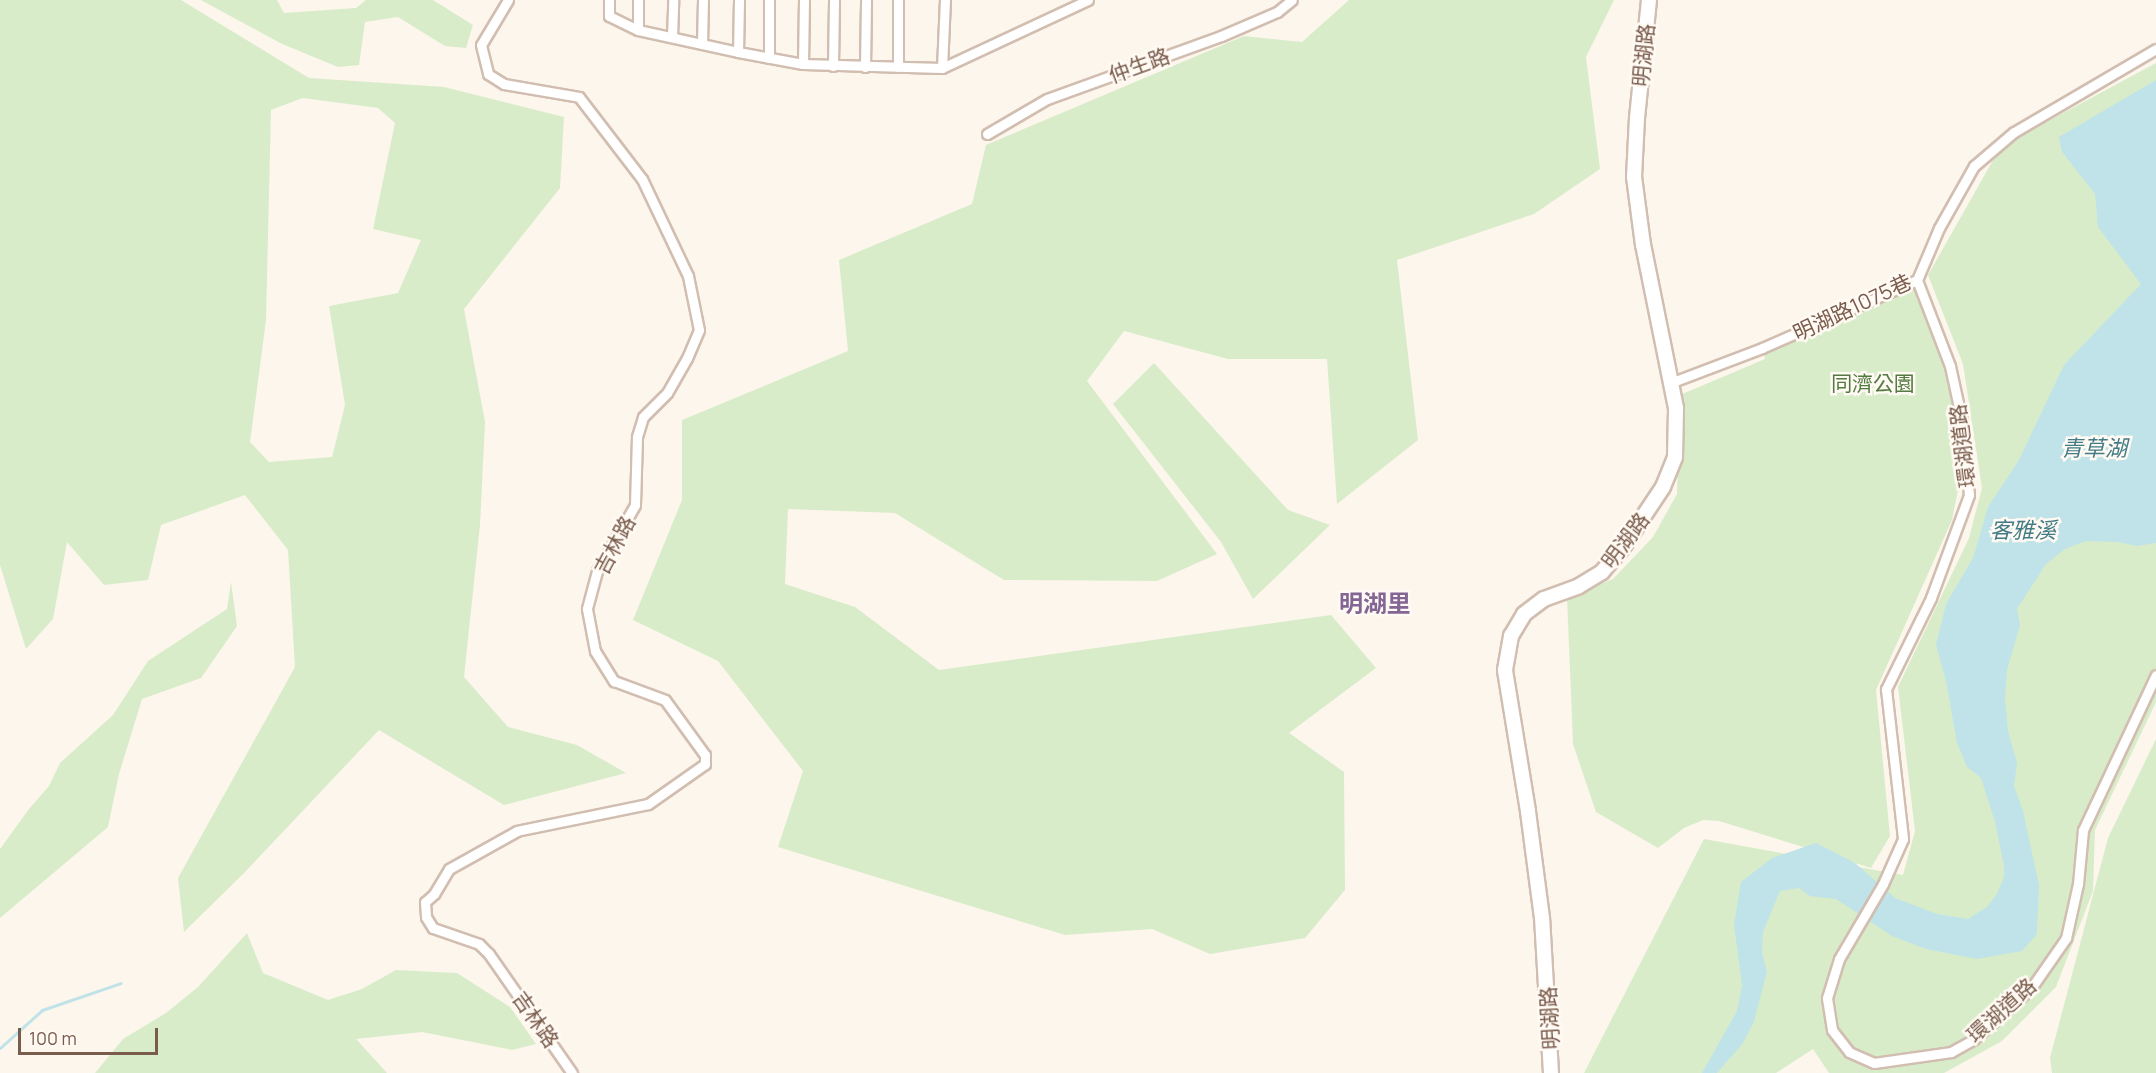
<!DOCTYPE html>
<meta charset="utf-8">
<style>
body{margin:0}
#map{position:relative;width:2156px;height:1073px;overflow:hidden;background:#fdf6ec;font-family:Manrope,"Noto Sans TC",sans-serif}
div>[style]{position:absolute}
.green>*{inset:0;background:#d8ecc9}
.water>*{inset:0;background:#bfe3e8}
.stream>*{height:3px;margin:-1.5px;padding:0 1.5px;transform-origin:1.5px;border-radius:1.5px;background:#bfe3e8}
.roads{filter:drop-shadow(2px 0 #d1beb0) drop-shadow(-2px 0 #d1beb0) drop-shadow(0 2px #d1beb0) drop-shadow(0 -2px #d1beb0)}
.street>*{height:9px;margin:-4.5px;padding:0 4.5px;transform-origin:4.5px;border-radius:4.5px;background:#fff}
.secondary>*{height:14px;margin:-7px;padding:0 7px;transform-origin:7px;border-radius:7px;background:#fff}
span{translate:-50% -50%;white-space:nowrap;text-align:center;line-height:1.15;-webkit-text-stroke:5px #fffaf3;paint-order:stroke}
.street-label{font-size:21px;color:#7a5c4d}
.park-label{font-size:21px;color:#537a41}
.water-label{font-size:22px;color:#437c86;font-style:italic}
.quarter-label{font-size:24px;color:#846695;font-weight:700}
.scale{position:absolute;left:18px;top:1028px;width:140px;height:27px;box-sizing:border-box;border:3px solid #7a5c4d;border-top:0;padding-left:8px;font-size:18px;line-height:21px;white-space:nowrap;color:#7a5c4d;-webkit-text-stroke:4px #fffaf3;paint-order:stroke}
</style>
<div id="map">
<div class="green">
<div style="clip-path:polygon(evenodd,0 0,181px 0,309px 78px,444px 87px,564px 117px,560px 188px,464px 309px,485px 422px,480px 525px,464px 677px,508px 727px,577px 745px,626px 773px,504px 805px,379px 730px,245px 872px,184px 932px,178px 878px,295px 667px,288px 550px,245px 495px,161px 525px,148px 580px,104px 585px,67px 542px,53px 619px,26px 649px,0 565px,0 0,303px 98px,378px 108px,395px 123px,373px 229px,421px 240px,398px 293px,329px 306px,345px 405px,332px 457px,269px 462px,250px 442px,266px 320px,271px 110px,303px 98px)"></div>
<div style="clip-path:polygon(201px 0,277px 0,284px 13px,356px 8px,366px 0,433px 0,473px 25px,466px 48px,445px 46px,398px 17px,365px 22px,359px 65px,338px 67px,280px 43px)"></div>
<div style="clip-path:polygon(1349px 0,1614px 0,1586px 57px,1600px 169px,1534px 214px,1397px 260px,1418px 440px,1337px 504px,1327px 359px,1228px 359px,1124px 331px,1087px 381px,1217px 554px,1157px 581px,1004px 580px,895px 513px,788px 509px,785px 584px,855px 607px,939px 670px,1331px 615px,1376px 668px,1289px 733px,1344px 772px,1345px 890px,1305px 938px,1210px 954px,1152px 929px,1065px 935px,778px 847px,803px 771px,718px 661px,633px 620px,682px 500px,682px 420px,848px 351px,839px 260px,972px 204px,986px 145px,1244px 36px,1302px 42px)"></div>
<div style="clip-path:polygon(2156px 63px,2156px 702px,2095px 830px,2093px 891px,2056px 987px,2002px 1041px,1944px 1073px,1829px 1073px,1813px 1049px,1776px 1073px,1584px 1073px,1704px 839px,1903px 875px,1915px 831px,1898px 687px,1969px 538px,1982px 488px,1963px 364px,1928px 275px,1992px 162px,2009px 142px)"></div>
<div style="clip-path:polygon(1917px 280px,1950px 366px,1962px 421px,1959px 434px,1950px 438px,1958px 490px,1952px 520px,1876px 690px,1890px 836px,1871px 868px,1719px 821px,1703px 820px,1684px 828px,1658px 848px,1596px 812px,1573px 744px,1567px 597px,1613px 579px,1653px 537px,1677px 494px,1680px 395px,1765px 359px,1762px 348px)"></div>
<div style="clip-path:polygon(1154px 363px,1288px 510px,1330px 525px,1253px 599px,1221px 542px,1113px 404px)"></div>
<div style="clip-path:polygon(231px 582px,237px 626px,201px 678px,142px 699px,119px 774px,108px 827px,0 918px,0 849px,29px 809px,49px 786px,60px 763px,113px 715px,148px 661px,227px 609px)"></div>
<div style="clip-path:polygon(2156px 739px,2156px 1073px,2052px 1073px,2050px 1058px,2108px 838px)"></div>
<div style="clip-path:polygon(247px 933px,263px 973px,328px 1000px,362px 989px,396px 970px,457px 973px,510px 1007px,536px 1044px,512px 1050px,422px 1032px,356px 1039px,387px 1073px,95px 1073px,123px 1039px,166px 1013px,198px 987px)"></div>
</div>
<div class="water">
<div style="clip-path:polygon(2156px 80px,2156px 543px,2137px 546px,2118px 542px,2086px 541px,2065px 549px,2046px 564px,2017px 609px,2020px 625px,2007px 670px,2005px 699px,2008px 731px,2017px 763px,2014px 786px,2023px 811px,2039px 885px,2037px 934px,2022px 951px,1977px 959px,1926px 949px,1892px 936px,1836px 899px,1810px 896px,1799px 888px,1780px 891px,1763px 932px,1762px 952px,1767px 972px,1754px 1021px,1743px 1043px,1717px 1073px,1702px 1073px,1737px 1011px,1742px 985px,1734px 925px,1741px 882px,1772px 858px,1816px 843px,1855px 863px,1895px 898px,1937px 914px,1968px 919px,1987px 907px,1997px 894px,2004px 877px,2004px 866px,1995px 822px,1981px 778px,1967px 767px,1957px 743px,1946px 681px,1936px 645px,1946px 604px,1973px 558px,1988px 507px,2019px 460px,2064px 365px,2141px 284px,2098px 227px,2095px 194px,2062px 152px,2059px 137px)"></div>
</div>
<div class="stream">
<div style="left:0;top:1048px;width:57px;rotate:-42.1deg"></div>
<div style="left:42px;top:1010px;width:83px;rotate:-18.9deg"></div>
</div>
<div class="roads">
<div class="street">
<div style="left:508px;top:0;width:52px;rotate:121deg"></div>
<div style="left:481px;top:45px;width:30px;rotate:76deg"></div>
<div style="left:488px;top:74px;width:19px;rotate:32deg"></div>
<div style="left:504px;top:84px;width:76px;rotate:9.8deg"></div>
<div style="left:579px;top:97px;width:103px;rotate:52.5deg"></div>
<div style="left:642px;top:179px;width:107px;rotate:64.6deg"></div>
<div style="left:688px;top:276px;width:55px;rotate:78.5deg"></div>
<div style="left:699px;top:330px;width:30px;rotate:113deg"></div>
<div style="left:687px;top:358px;width:40px;rotate:119.7deg"></div>
<div style="left:667px;top:393px;width:34px;rotate:135deg"></div>
<div style="left:643px;top:417px;width:21px;rotate:107deg"></div>
<div style="left:637px;top:437px;width:68px;rotate:91.7deg"></div>
<div style="left:635px;top:505px;width:76px;rotate:119.9deg"></div>
<div style="left:597px;top:571px;width:39px;rotate:105deg"></div>
<div style="left:587px;top:609px;width:43px;rotate:79.2deg"></div>
<div style="left:595px;top:651px;width:36px;rotate:58deg"></div>
<div style="left:614px;top:681px;width:54px;rotate:20.4deg"></div>
<div style="left:665px;top:700px;width:68px;rotate:54deg"></div>
<div style="left:705px;top:755px;width:9px;rotate:90deg"></div>
<div style="left:705px;top:764px;width:70px;rotate:144.9deg"></div>
<div style="left:648px;top:804px;width:134px;rotate:168.4deg"></div>
<div style="left:517px;top:831px;width:78px;rotate:150.8deg"></div>
<div style="left:449px;top:869px;width:29px;rotate:121deg"></div>
<div style="left:434px;top:894px;width:12px;rotate:138deg"></div>
<div style="left:425px;top:902px;width:15px;rotate:86deg"></div>
<div style="left:426px;top:917px;width:13px;rotate:58deg"></div>
<div style="left:433px;top:928px;width:49px;rotate:19.2deg"></div>
<div style="left:479px;top:944px;width:14px;rotate:45deg"></div>
<div style="left:489px;top:954px;width:145px;rotate:55.1deg"></div>
<div style="left:609px;top:0;width:16px;rotate:90deg"></div>
<div style="left:609px;top:16px;width:32px;rotate:26deg"></div>
<div style="left:638px;top:30px;width:102px;rotate:12.4deg"></div>
<div style="left:738px;top:52px;width:66px;rotate:10.5deg"></div>
<div style="left:803px;top:64px;width:139px;rotate:1.6deg"></div>
<div style="left:942px;top:68px;width:68px;rotate:-87.5deg"></div>
<div style="left:638px;top:30px;width:30px;rotate:-90deg"></div>
<div style="left:672px;top:37px;width:37px;rotate:-88deg"></div>
<div style="left:702px;top:44px;width:44px;rotate:-88.7deg"></div>
<div style="left:738px;top:52px;width:52px;rotate:-88.9deg"></div>
<div style="left:769px;top:58px;width:58px;rotate:-90deg"></div>
<div style="left:803px;top:64px;width:64px;rotate:-89.1deg"></div>
<div style="left:833px;top:66px;width:66px;rotate:-89.1deg"></div>
<div style="left:865px;top:67px;width:67px;rotate:-89.1deg"></div>
<div style="left:898px;top:67px;width:67px;rotate:-90deg"></div>
<div style="left:942px;top:68px;width:161px;rotate:-25deg"></div>
<div style="left:987px;top:134px;width:69px;rotate:-30.3deg"></div>
<div style="left:1047px;top:99px;width:185px;rotate:-19.9deg"></div>
<div style="left:1221px;top:36px;width:61px;rotate:-23.2deg"></div>
<div style="left:1277px;top:12px;width:19px;rotate:-39deg"></div>
<div style="left:1917px;top:280px;width:92px;rotate:69deg"></div>
<div style="left:1950px;top:366px;width:56px;rotate:77.7deg"></div>
<div style="left:1962px;top:421px;width:74px;rotate:84.6deg"></div>
<div style="left:1969px;top:495px;width:110px;rotate:110.3deg"></div>
<div style="left:1931px;top:598px;width:102px;rotate:116.3deg"></div>
<div style="left:1886px;top:689px;width:151px;rotate:83.5deg"></div>
<div style="left:1903px;top:839px;width:49px;rotate:114deg"></div>
<div style="left:1883px;top:884px;width:87px;rotate:120.4deg"></div>
<div style="left:1839px;top:959px;width:41px;rotate:107.1deg"></div>
<div style="left:1827px;top:998px;width:32px;rotate:81deg"></div>
<div style="left:1832px;top:1030px;width:28px;rotate:52deg"></div>
<div style="left:1849px;top:1052px;width:27px;rotate:24deg"></div>
<div style="left:1874px;top:1063px;width:78px;rotate:-8.1deg"></div>
<div style="left:1951px;top:1052px;width:26px;rotate:-29deg"></div>
<div style="left:1974px;top:1039px;width:78px;rotate:-41.9deg"></div>
<div style="left:2032px;top:987px;width:60px;rotate:-55.2deg"></div>
<div style="left:2066px;top:938px;width:55px;rotate:-77.5deg"></div>
<div style="left:2078px;top:884px;width:54px;rotate:-84.7deg"></div>
<div style="left:2083px;top:830px;width:171px;rotate:-64.8deg"></div>
<div style="left:1670px;top:383px;width:98px;rotate:-20.8deg"></div>
<div style="left:1762px;top:348px;width:169px;rotate:-23.7deg"></div>
<div style="left:1917px;top:280px;width:56px;rotate:-67.1deg"></div>
<div style="left:1939px;top:228px;width:71px;rotate:-60.6deg"></div>
<div style="left:1974px;top:166px;width:52px;rotate:-40.4deg"></div>
<div style="left:2014px;top:132px;width:164px;rotate:-30.3deg"></div>
</div>
<div class="secondary">
<div style="left:1551px;top:1073px;width:155px;rotate:-93.3deg"></div>
<div style="left:1542px;top:918px;width:108px;rotate:-97.5deg"></div>
<div style="left:1528px;top:811px;width:143px;rotate:-99.3deg"></div>
<div style="left:1505px;top:670px;width:35px;rotate:-80deg"></div>
<div style="left:1511px;top:636px;width:26px;rotate:-59deg"></div>
<div style="left:1524px;top:614px;width:25px;rotate:-37deg"></div>
<div style="left:1544px;top:599px;width:37px;rotate:-20deg"></div>
<div style="left:1579px;top:586px;width:27px;rotate:-31deg"></div>
<div style="left:1602px;top:572px;width:33px;rotate:-50deg"></div>
<div style="left:1623px;top:547px;width:72px;rotate:-56.3deg"></div>
<div style="left:1663px;top:487px;width:32px;rotate:-68deg"></div>
<div style="left:1675px;top:457px;width:49px;rotate:-88.8deg"></div>
<div style="left:1676px;top:408px;width:166px;rotate:-101.4deg"></div>
<div style="left:1643px;top:245px;width:69px;rotate:-97.5deg"></div>
<div style="left:1634px;top:177px;width:59px;rotate:-87.1deg"></div>
<div style="left:1637px;top:118px;width:119px;rotate:-84.2deg"></div>
</div>
</div>
<div class="street-label">
<span style="left:1643px;top:55px;rotate:-84deg">明湖路</span>
<span style="left:1139px;top:65px;rotate:-20deg">仲生路</span>
<span style="left:1852px;top:307px;rotate:-25deg">明湖路1075巷</span>
<span style="left:1962px;top:446px;rotate:-97deg">環湖道路</span>
<span style="left:1625px;top:540px;rotate:-53deg">明湖路</span>
<span style="left:614px;top:545px;rotate:-62deg">吉林路</span>
<span style="left:2001px;top:1010px;rotate:-42deg">環湖道路</span>
<span style="left:1549px;top:1018px;rotate:-93deg">明湖路</span>
<span style="left:536px;top:1019px;rotate:55deg">吉林路</span>
</div>
<div class="park-label">
<span style="left:1873px;top:383px">同濟公園</span>
</div>
<div class="water-label">
<span style="left:2094px;top:449px">青草湖</span>
<span style="left:2023px;top:531px">客雅溪</span>
</div>
<div class="quarter-label">
<span style="left:1375px;top:603px">明湖里</span>
</div>
<div class="scale">100 m</div>
</div>
